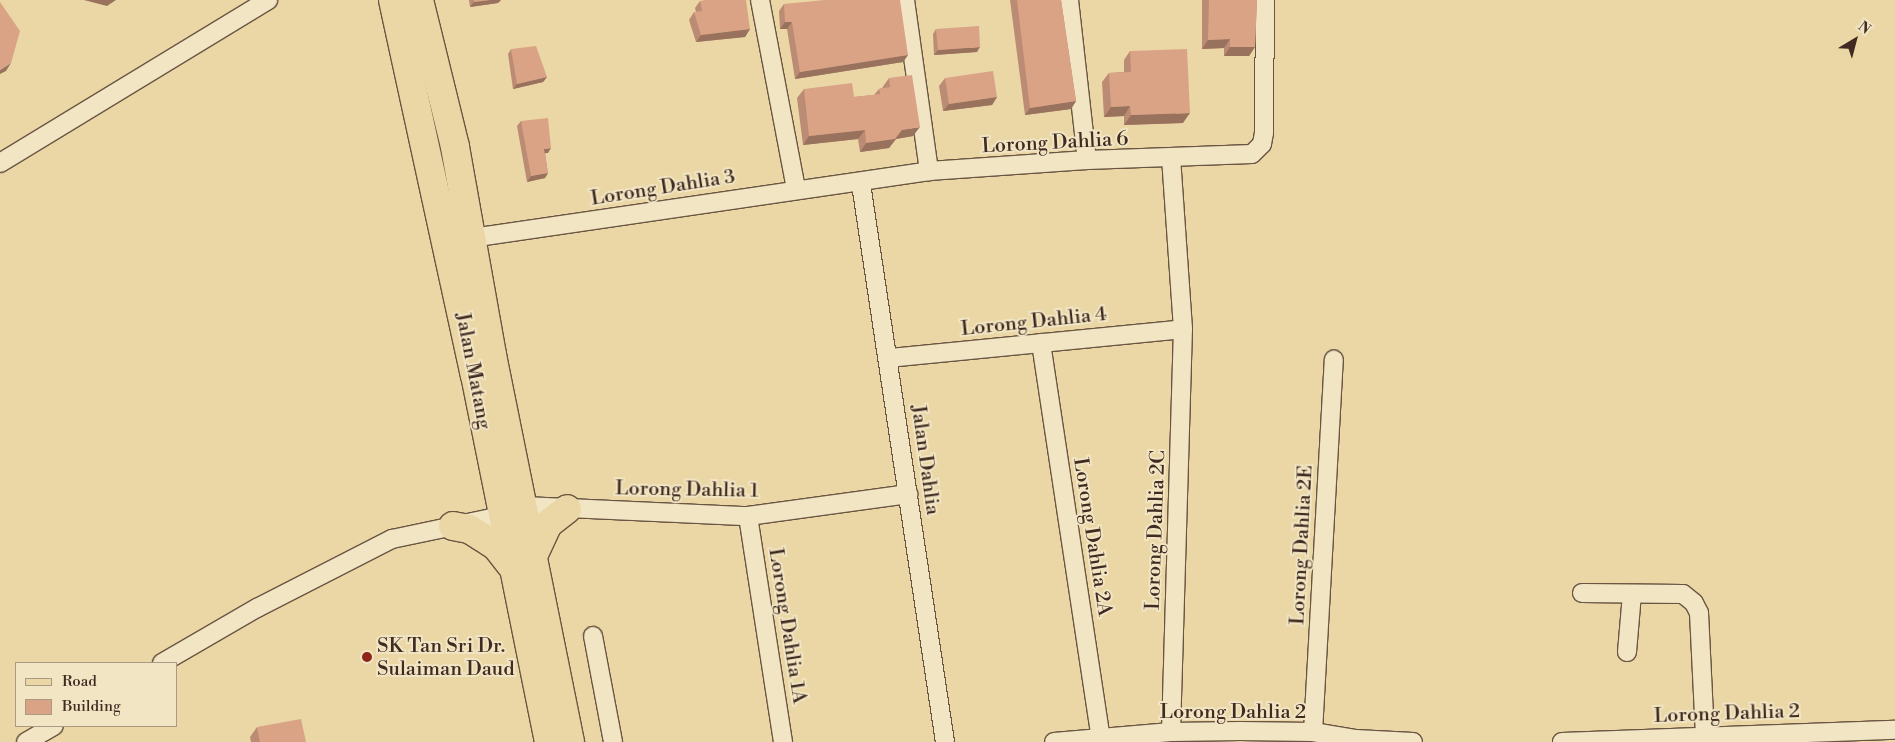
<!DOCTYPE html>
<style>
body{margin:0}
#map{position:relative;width:1895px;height:742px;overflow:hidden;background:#ead7a5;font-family:"Libre Bodoni",serif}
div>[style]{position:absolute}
.roads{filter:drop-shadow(1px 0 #6a5542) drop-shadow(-1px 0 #6a5542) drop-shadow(0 1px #6a5542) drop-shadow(0 -1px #6a5542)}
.minor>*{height:18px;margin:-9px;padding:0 9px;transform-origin:9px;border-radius:9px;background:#f1e5c4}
.primary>*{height:28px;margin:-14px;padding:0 14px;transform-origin:14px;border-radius:14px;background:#ead7a5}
.wall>*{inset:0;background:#bb8c73}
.shaded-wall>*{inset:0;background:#99725e}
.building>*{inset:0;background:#daa386}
.dots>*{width:14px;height:14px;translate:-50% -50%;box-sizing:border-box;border:2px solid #f1e5c4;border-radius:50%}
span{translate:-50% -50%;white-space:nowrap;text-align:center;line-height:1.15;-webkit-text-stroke:4px #f1e5c4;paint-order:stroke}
.street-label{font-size:20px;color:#402a21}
.poi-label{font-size:20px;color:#402a21}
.left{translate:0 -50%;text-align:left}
.legend{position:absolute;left:15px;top:662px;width:162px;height:65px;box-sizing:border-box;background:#f1e5c4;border:1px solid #aa9a83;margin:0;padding:6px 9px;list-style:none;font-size:15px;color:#402a21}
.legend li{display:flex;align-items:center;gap:10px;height:25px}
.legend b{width:25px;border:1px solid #aa9a83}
.north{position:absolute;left:1830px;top:15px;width:50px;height:50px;-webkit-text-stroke:4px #f1e5c4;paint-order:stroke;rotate:37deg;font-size:14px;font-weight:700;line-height:20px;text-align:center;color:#402a21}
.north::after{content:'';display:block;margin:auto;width:18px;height:22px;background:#402a21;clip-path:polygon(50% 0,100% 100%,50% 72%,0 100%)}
</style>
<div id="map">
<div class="roads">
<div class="minor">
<div style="left:760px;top:0;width:192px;rotate:79.2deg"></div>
<div style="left:905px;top:0;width:173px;rotate:82deg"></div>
<div style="left:1069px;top:0;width:161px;rotate:83.6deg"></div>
<div style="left:0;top:163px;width:314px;rotate:-31.3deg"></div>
<div style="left:861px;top:184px;width:564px;rotate:81.44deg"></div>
<div style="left:471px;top:238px;width:463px;rotate:-8.3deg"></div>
<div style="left:929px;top:171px;width:158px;rotate:-4deg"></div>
<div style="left:1087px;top:160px;width:165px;rotate:-2.1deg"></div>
<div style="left:1252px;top:154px;width:14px;rotate:-45deg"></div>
<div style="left:1262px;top:144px;width:11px;rotate:-80deg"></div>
<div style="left:1264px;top:133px;width:133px;rotate:-89.6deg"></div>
<div style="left:1041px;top:343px;width:400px;rotate:81.4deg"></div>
<div style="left:889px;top:358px;width:295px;rotate:-5.6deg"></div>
<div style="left:524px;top:506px;width:224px;rotate:2.6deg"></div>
<div style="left:748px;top:516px;width:162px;rotate:-7.8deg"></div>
<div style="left:748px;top:516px;width:229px;rotate:81.2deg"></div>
<div style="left:1582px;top:593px;width:101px;rotate:0.6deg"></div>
<div style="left:1683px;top:594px;width:14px;rotate:39deg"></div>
<div style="left:1694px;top:603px;width:11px;rotate:63deg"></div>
<div style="left:1699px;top:613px;width:123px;rotate:87.2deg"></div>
<div style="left:593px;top:636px;width:108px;rotate:79.3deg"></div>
<div style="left:1627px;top:652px;width:58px;rotate:-85.1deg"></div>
<div style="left:162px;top:663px;width:110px;rotate:-30.1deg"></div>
<div style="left:257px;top:608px;width:152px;rotate:-27.1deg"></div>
<div style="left:392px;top:539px;width:111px;rotate:-11.9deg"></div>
<div style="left:1171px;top:732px;width:403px;rotate:-88.3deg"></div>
<div style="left:1183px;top:329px;width:170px;rotate:-94deg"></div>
<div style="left:1313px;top:732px;width:373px;rotate:-86.8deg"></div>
<div style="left:26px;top:742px;width:32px;rotate:-30deg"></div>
<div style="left:1054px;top:742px;width:117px;rotate:-4.9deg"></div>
<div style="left:1171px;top:732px;width:69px;rotate:-0.8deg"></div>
<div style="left:1240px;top:731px;width:73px;rotate:0.8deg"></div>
<div style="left:1313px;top:732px;width:44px;rotate:9.2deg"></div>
<div style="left:1356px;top:739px;width:57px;rotate:3deg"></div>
<div style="left:1562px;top:742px;width:333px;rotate:-2.1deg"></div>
</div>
<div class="primary">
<div style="left:393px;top:0;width:384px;rotate:77.7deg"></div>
<div style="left:475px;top:375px;width:374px;rotate:78.6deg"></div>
<div style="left:419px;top:0;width:151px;rotate:76.2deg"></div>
<div style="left:455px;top:147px;width:211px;rotate:79.9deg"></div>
<div style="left:492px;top:355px;width:395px;rotate:78.6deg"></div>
<div style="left:453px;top:526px;width:16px;rotate:11deg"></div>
<div style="left:469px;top:529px;width:15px;rotate:32deg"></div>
<div style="left:482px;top:537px;width:17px;rotate:33deg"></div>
<div style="left:496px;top:546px;width:24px;rotate:52deg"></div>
<div style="left:533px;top:556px;width:35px;rotate:-65deg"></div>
<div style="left:548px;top:524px;width:24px;rotate:-38deg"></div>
</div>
</div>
<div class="wall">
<div style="clip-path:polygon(469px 0,501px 0,498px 3px,470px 7px)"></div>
<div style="clip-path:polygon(1010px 0,1061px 0,1076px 101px,1071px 109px,1025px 115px)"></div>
<div style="clip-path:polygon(1202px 0,1257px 0,1255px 47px,1249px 56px,1224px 56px,1224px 48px,1202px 49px)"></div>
<div style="clip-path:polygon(700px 1px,750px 29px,745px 37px,696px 42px,689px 20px,694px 12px,696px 12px,695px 8px)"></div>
<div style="clip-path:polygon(784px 4px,908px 55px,903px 62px,795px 79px,787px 29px,780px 29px,779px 11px)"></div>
<div style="clip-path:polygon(936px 29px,977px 52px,934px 55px,933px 34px)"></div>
<div style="clip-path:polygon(511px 49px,547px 77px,543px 82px,513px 89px,508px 54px)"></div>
<div style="clip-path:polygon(1130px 51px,1183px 123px,1124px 125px,1124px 116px,1104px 117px,1102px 82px,1109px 73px,1124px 72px,1124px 60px)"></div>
<div style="clip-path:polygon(889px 78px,913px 136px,896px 139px,889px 148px,860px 152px,858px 139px,803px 145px,797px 98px,804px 89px,854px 97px,874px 95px,879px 89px,882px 88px)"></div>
<div style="clip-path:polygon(945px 78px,997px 97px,992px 105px,943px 111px,939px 86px)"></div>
<div style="clip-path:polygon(521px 121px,548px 153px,545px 153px,548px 173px,545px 178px,527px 182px,517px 126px)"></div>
<div style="clip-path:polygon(257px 727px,306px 742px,251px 742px,250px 737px)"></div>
</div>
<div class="shaded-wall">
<div style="clip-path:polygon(84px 0,116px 0,107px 6px)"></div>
<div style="clip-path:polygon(490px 0,501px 0,498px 3px,470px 7px,474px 2px)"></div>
<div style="clip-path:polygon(785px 22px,792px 22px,787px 29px,780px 29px)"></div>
<div style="clip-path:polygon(750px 29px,745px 37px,696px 42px,701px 35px)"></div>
<div style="clip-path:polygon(1230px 39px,1224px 48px,1202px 49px,1208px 40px)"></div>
<div style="clip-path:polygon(980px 47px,977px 52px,934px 55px,938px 50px)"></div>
<div style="clip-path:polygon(1230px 47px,1255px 47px,1249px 56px,1224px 56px)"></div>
<div style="clip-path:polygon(908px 55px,903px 62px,795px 79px,800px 72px)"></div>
<div style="clip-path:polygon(11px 63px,6px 71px,0 74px,0 70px)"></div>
<div style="clip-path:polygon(547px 77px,543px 82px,513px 89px,517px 84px)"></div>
<div style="clip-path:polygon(997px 97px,992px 105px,943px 111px,949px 104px)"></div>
<div style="clip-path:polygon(1076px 101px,1071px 109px,1025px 115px,1030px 108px)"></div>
<div style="clip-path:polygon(1130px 106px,1124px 116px,1104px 117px,1111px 107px)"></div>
<div style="clip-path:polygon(1190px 113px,1183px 123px,1124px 125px,1131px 115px)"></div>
<div style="clip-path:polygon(920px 127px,913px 136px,896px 139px,889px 148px,860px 152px,866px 143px,902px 130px)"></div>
<div style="clip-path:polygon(865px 130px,858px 139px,803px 145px,809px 136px)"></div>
<div style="clip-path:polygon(551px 148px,548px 153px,540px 154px,544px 149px)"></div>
<div style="clip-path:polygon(548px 173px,545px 178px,527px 182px,531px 176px)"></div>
</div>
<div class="building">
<div style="clip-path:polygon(474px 0,490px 0,474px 2px)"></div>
<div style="clip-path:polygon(705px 0,746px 0,750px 29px,701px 35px,694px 12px,702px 11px,700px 1px)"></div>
<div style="clip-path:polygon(825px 0,900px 0,908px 55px,800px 72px,792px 22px,785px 22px,784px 4px)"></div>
<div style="clip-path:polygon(1017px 0,1061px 0,1076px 101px,1030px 108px)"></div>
<div style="clip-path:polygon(1209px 0,1257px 0,1255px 47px,1230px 47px,1230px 39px,1208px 40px)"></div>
<div style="clip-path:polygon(0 2px,20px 31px,11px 63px,0 70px)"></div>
<div style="clip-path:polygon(979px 26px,980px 47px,938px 50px,936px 29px)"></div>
<div style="clip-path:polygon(536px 46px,547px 77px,517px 84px,511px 49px)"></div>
<div style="clip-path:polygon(1187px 49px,1190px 113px,1131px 115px,1130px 106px,1111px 107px,1109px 73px,1131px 72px,1130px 51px)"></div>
<div style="clip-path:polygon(993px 71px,997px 97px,949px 104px,945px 78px)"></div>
<div style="clip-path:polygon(912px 75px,920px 127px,902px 130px,895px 139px,866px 143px,865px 130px,809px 136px,804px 89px,852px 83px,854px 97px,880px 94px,879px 89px,890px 87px,889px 78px)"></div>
<div style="clip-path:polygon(548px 118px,551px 148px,544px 149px,548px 173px,531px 176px,521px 121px)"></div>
<div style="clip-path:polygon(301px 719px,306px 742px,260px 742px,257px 727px)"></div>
</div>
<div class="dots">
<div style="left:367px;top:657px;background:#8f2418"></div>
</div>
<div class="street-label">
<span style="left:1055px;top:143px;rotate:-3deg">Lorong Dahlia 6</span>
<span style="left:663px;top:188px;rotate:-9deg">Lorong Dahlia 3</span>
<span style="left:1034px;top:322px;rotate:-6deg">Lorong Dahlia 4</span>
<span style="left:473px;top:371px;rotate:79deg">Jalan Matang</span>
<span style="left:925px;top:460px;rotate:82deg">Jalan Dahlia</span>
<span style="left:687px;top:490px;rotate:1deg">Lorong Dahlia 1</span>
<span style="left:1156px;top:530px;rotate:-88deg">Lorong Dahlia 2C</span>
<span style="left:1092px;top:537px;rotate:81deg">Lorong Dahlia 2A</span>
<span style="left:1302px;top:545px;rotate:-87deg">Lorong Dahlia 2E</span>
<span style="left:787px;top:626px;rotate:81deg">Lorong Dahlia 1A</span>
<span style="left:1233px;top:712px">Lorong Dahlia 2</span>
<span style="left:1727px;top:714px;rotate:-2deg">Lorong Dahlia 2</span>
</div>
<div class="poi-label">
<span class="left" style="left:377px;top:658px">SK Tan Sri Dr.<br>Sulaiman Daud</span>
</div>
<ul class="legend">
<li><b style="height:6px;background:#ead7a5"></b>Road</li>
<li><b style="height:14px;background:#daa386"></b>Building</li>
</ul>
<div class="north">N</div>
</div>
